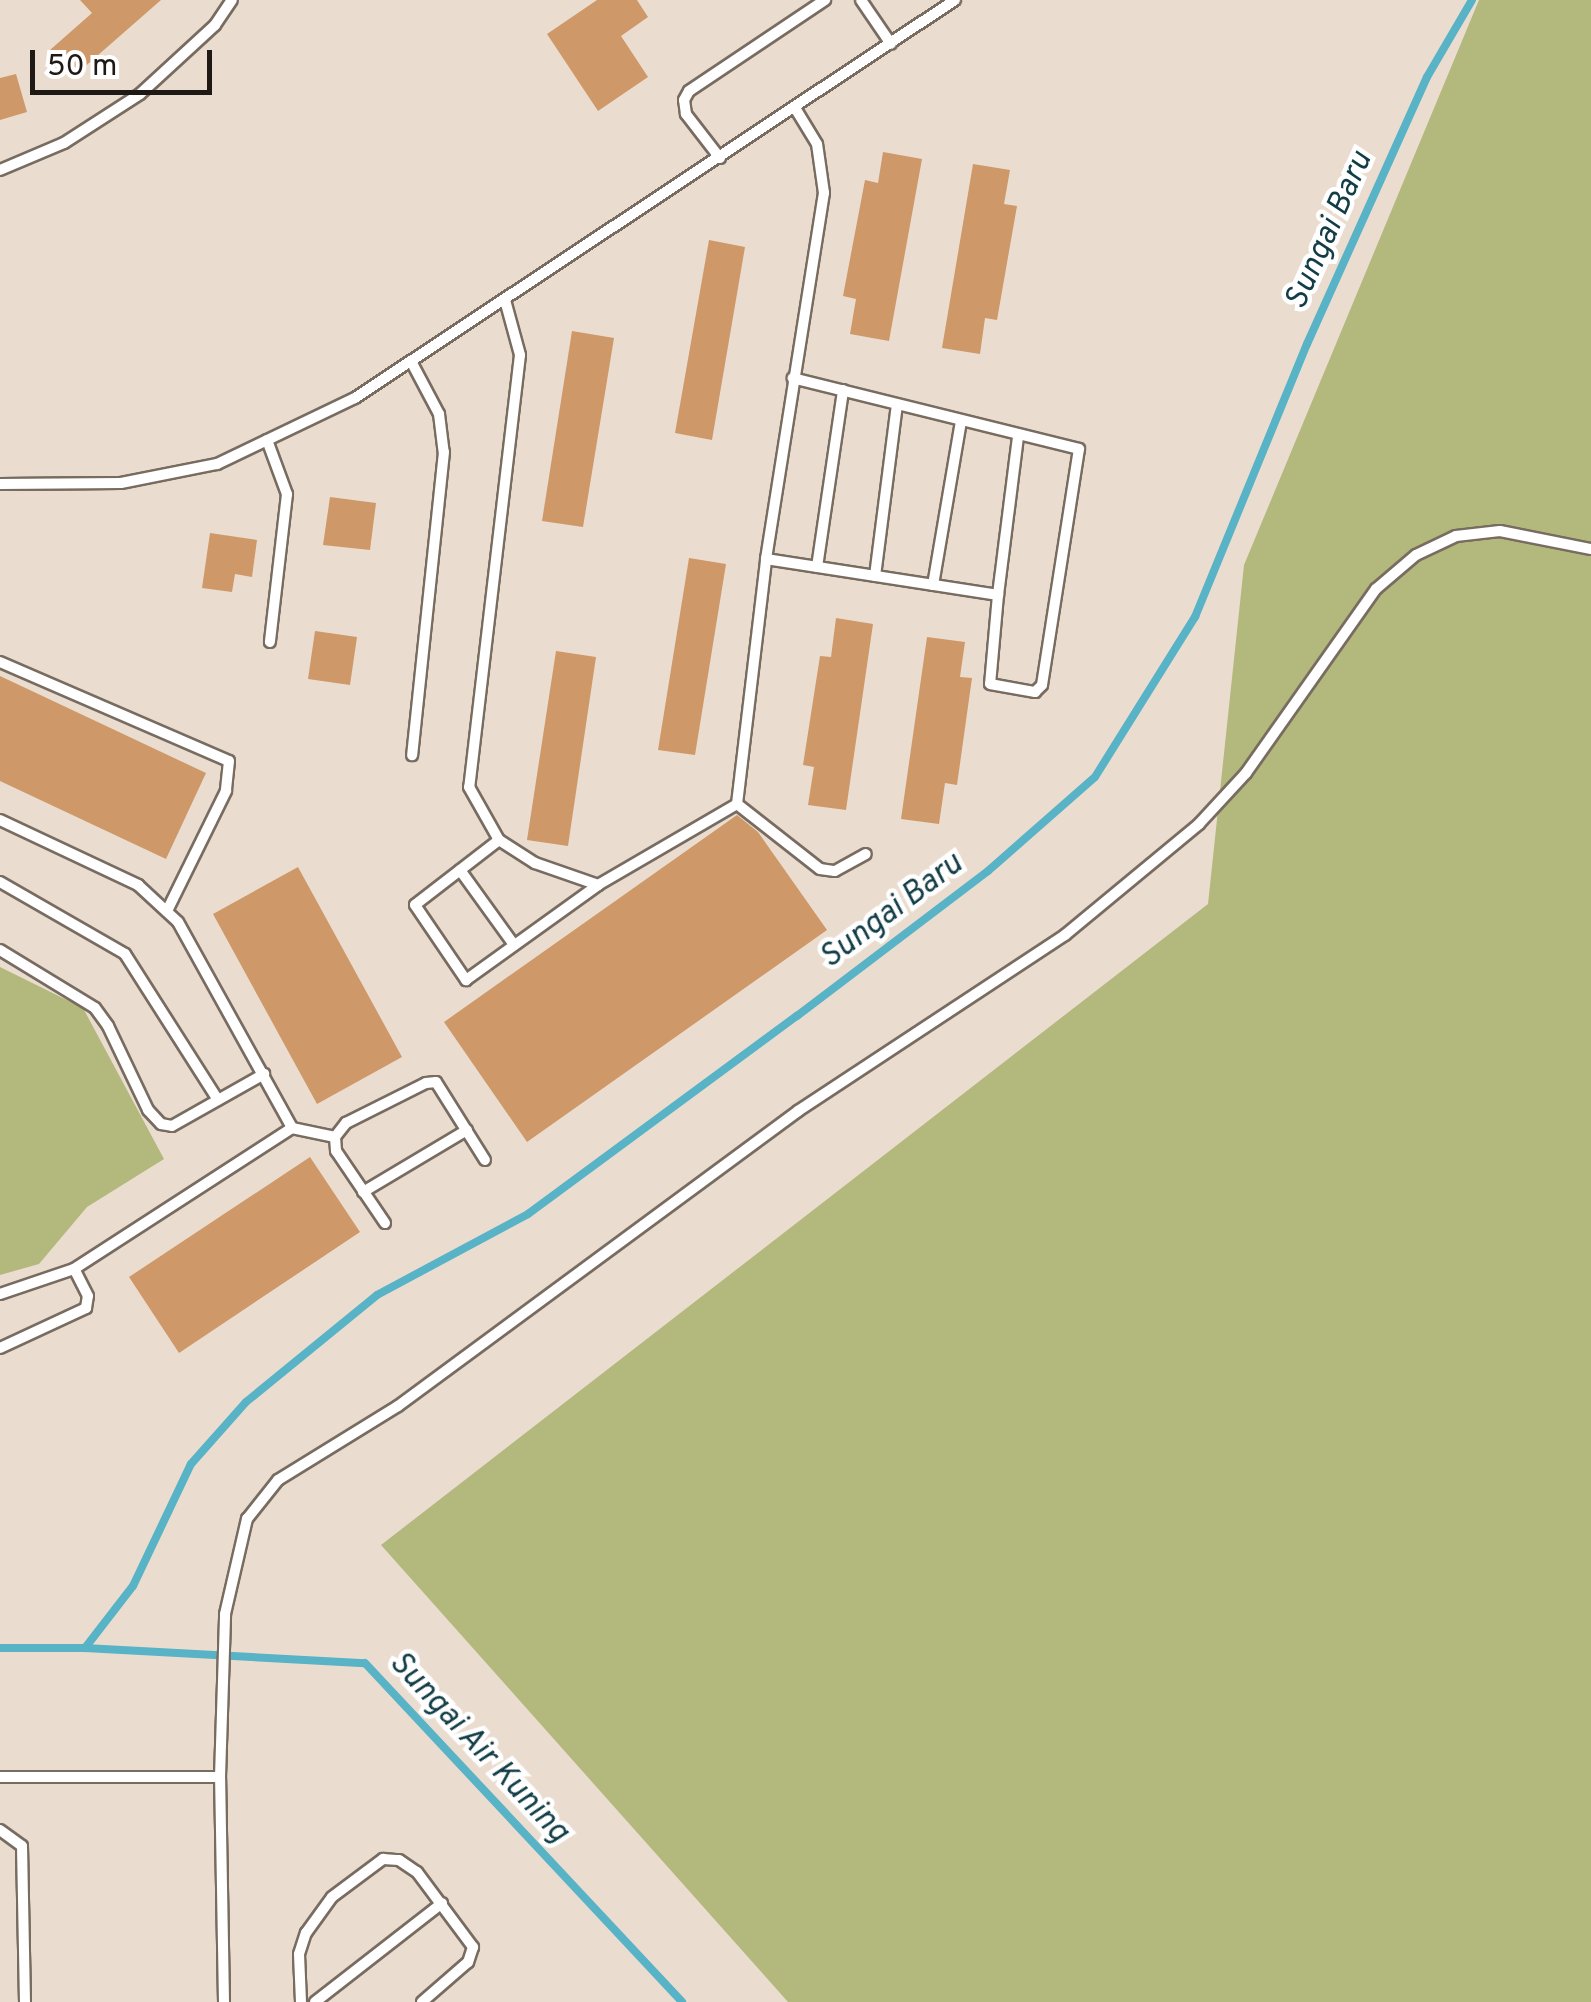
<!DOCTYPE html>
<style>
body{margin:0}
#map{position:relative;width:1591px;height:2002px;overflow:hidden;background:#eaddd0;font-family:Overpass,sans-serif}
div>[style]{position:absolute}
.green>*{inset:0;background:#b3b87c}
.stream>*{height:8px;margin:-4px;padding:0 4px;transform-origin:4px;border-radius:4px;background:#57b3c5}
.building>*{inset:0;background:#ce9868}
.roads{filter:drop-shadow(2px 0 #786c61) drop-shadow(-2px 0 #786c61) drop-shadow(0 2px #786c61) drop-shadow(0 -2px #786c61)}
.service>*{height:10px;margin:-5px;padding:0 5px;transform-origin:5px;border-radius:5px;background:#fff}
span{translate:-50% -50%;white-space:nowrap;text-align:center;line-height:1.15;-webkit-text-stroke:9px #fff;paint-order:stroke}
.water-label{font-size:32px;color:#123d46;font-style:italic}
.scale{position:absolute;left:30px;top:50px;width:182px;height:45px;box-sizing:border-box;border:5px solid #1e1915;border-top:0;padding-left:12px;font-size:30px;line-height:35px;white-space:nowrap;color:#1e1915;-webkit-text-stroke:8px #fff;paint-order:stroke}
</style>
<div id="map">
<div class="green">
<div style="clip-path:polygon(1479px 0,1591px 0,1591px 2002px,788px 2002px,381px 1545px,1208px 904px,1244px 565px)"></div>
<div style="clip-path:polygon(0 967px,83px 1008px,164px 1159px,87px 1207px,39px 1264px,0 1275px)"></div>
</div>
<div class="stream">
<div style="left:0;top:1648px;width:85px"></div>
<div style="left:85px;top:1648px;width:280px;rotate:3.1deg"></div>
<div style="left:365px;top:1663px;width:464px;rotate:46.9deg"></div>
<div style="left:85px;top:1648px;width:78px;rotate:-52.3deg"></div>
<div style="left:133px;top:1586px;width:135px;rotate:-64.6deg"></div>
<div style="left:191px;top:1464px;width:83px;rotate:-48.4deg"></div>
<div style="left:246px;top:1402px;width:169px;rotate:-39.2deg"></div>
<div style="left:377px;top:1295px;width:171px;rotate:-28.2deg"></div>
<div style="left:528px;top:1214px;width:334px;rotate:-36.4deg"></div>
<div style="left:797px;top:1016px;width:240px;rotate:-37.2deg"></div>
<div style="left:988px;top:871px;width:142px;rotate:-41.3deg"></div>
<div style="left:1095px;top:777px;width:189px;rotate:-58deg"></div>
<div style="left:1195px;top:617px;width:295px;rotate:-67.7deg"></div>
<div style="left:1307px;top:344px;width:293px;rotate:-65.8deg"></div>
<div style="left:1427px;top:77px;width:89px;rotate:-59.7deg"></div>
</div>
<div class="building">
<div style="clip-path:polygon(80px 0,161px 0,73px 77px,50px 50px,92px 13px)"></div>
<div style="clip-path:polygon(597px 0,637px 0,648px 17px,621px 36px,648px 77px,598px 111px,547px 34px)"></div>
<div style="clip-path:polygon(16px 74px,27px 112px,0 120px,0 78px)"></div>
<div style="clip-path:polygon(883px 152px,922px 159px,889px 341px,850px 334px,856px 299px,843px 296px,865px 180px,878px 183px)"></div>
<div style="clip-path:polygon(973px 164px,1010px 170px,1004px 204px,1017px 206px,997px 320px,985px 318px,980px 354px,942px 348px)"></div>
<div style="clip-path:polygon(709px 240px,745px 247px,712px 440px,675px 433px)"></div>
<div style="clip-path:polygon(572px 331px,614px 338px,583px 527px,542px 521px)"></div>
<div style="clip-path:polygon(330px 497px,376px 503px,370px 550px,323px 545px)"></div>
<div style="clip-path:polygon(210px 533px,257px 540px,252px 577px,235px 574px,232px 592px,202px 588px)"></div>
<div style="clip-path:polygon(689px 558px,726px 564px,695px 755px,658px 750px)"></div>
<div style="clip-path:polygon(836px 618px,873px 624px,846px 810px,808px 805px,814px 767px,803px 765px,820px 656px,831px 657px)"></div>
<div style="clip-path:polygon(315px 631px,357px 637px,350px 685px,308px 679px)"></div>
<div style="clip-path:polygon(927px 637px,965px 642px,960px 677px,972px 678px,957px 785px,945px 783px,939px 824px,901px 819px)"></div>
<div style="clip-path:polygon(556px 651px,596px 657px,568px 846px,527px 840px)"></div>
<div style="clip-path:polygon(0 676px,206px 773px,166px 859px,0 781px)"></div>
<div style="clip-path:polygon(737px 815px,758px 832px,827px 930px,527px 1142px,444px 1022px)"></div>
<div style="clip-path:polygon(298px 867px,402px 1057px,317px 1104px,213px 914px)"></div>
<div style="clip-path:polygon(310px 1157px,360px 1232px,179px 1353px,129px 1277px)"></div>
</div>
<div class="roads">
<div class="service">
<div style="left:861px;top:0;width:53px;rotate:55.7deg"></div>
<div style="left:720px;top:158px;width:56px;rotate:-127.7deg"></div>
<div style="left:686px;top:114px;width:14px;rotate:-98deg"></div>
<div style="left:684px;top:100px;width:10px;rotate:-61deg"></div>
<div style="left:689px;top:91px;width:164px;rotate:-33.8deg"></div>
<div style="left:0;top:170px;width:69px;rotate:-22.9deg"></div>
<div style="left:64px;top:143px;width:90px;rotate:-32.8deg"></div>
<div style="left:140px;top:94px;width:102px;rotate:-42.6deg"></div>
<div style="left:215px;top:25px;width:30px;rotate:-56deg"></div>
<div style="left:505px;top:300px;width:57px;rotate:74.7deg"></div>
<div style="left:520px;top:355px;width:435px;rotate:96.7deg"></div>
<div style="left:469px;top:787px;width:61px;rotate:60.5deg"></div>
<div style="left:499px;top:840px;width:43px;rotate:32.6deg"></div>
<div style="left:535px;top:863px;width:67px;rotate:19.2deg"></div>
<div style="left:412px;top:363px;width:58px;rotate:62.1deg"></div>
<div style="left:439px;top:414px;width:38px;rotate:83deg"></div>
<div style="left:444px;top:452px;width:305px;rotate:96deg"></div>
<div style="left:267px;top:440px;width:58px;rotate:69.7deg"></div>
<div style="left:287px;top:494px;width:149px;rotate:96.6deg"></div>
<div style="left:0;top:484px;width:121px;rotate:-0.5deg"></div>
<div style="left:121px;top:483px;width:98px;rotate:-11.2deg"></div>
<div style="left:217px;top:464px;width:153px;rotate:-25.6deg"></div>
<div style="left:355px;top:398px;width:720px;rotate:-33.56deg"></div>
<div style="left:766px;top:559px;width:235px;rotate:8.8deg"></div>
<div style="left:998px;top:595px;width:89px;rotate:95.1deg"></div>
<div style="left:990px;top:684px;width:46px;rotate:10.1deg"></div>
<div style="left:1035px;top:692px;width:10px;rotate:-45deg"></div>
<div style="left:1042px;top:685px;width:239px;rotate:-81.1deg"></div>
<div style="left:1079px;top:449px;width:295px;rotate:-166.1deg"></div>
<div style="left:817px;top:567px;width:179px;rotate:-81.6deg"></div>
<div style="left:875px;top:576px;width:172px;rotate:-82.7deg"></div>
<div style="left:933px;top:585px;width:166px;rotate:-80.3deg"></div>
<div style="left:998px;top:595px;width:160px;rotate:-82.8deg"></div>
<div style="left:0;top:662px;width:249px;rotate:23.4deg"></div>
<div style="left:229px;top:761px;width:30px;rotate:96deg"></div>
<div style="left:226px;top:791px;width:134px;rotate:116.2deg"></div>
<div style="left:737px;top:804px;width:247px;rotate:-83.2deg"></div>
<div style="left:766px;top:559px;width:371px;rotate:-81deg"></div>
<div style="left:824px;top:193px;width:49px;rotate:-98.1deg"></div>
<div style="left:817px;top:144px;width:42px;rotate:-121.4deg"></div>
<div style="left:737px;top:804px;width:105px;rotate:38.1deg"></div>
<div style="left:820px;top:869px;width:15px;rotate:8deg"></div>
<div style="left:835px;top:871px;width:35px;rotate:-29deg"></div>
<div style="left:0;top:820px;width:153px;rotate:25.2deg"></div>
<div style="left:138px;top:885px;width:54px;rotate:42.8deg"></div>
<div style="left:178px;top:922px;width:235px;rotate:61deg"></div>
<div style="left:499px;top:840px;width:106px;rotate:142.3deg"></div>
<div style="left:415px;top:905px;width:91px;rotate:55.8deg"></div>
<div style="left:466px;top:980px;width:163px;rotate:-35.7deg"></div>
<div style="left:598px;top:885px;width:161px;rotate:-30.2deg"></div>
<div style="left:460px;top:870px;width:92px;rotate:54.2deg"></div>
<div style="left:0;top:882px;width:144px;rotate:29.9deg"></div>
<div style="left:125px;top:954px;width:173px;rotate:57.5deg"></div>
<div style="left:0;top:950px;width:111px;rotate:31.4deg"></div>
<div style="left:95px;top:1008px;width:22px;rotate:54deg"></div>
<div style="left:108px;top:1026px;width:93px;rotate:64.5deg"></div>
<div style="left:148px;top:1110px;width:19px;rotate:47deg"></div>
<div style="left:161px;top:1124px;width:11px;rotate:10deg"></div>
<div style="left:172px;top:1126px;width:106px;rotate:-29.5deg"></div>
<div style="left:363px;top:1192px;width:121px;rotate:-30.8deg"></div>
<div style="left:385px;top:1223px;width:87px;rotate:-124.2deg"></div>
<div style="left:336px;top:1151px;width:14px;rotate:-94deg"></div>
<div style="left:335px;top:1137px;width:18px;rotate:-52deg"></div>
<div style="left:346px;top:1123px;width:89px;rotate:-26.6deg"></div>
<div style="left:426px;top:1083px;width:10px;rotate:-6deg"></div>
<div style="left:436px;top:1082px;width:92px;rotate:57.9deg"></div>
<div style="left:0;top:1294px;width:78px;rotate:-18.7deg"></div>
<div style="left:74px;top:1269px;width:260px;rotate:-32.9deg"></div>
<div style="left:292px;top:1128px;width:44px;rotate:11.8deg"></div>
<div style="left:0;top:1348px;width:95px;rotate:-24.9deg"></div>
<div style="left:86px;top:1308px;width:12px;rotate:-81deg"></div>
<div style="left:88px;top:1296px;width:30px;rotate:-117deg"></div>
<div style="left:0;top:1777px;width:220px"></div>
<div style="left:0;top:1830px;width:27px;rotate:36deg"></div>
<div style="left:22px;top:1846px;width:156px;rotate:88.9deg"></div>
<div style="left:224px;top:2002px;width:225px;rotate:-91deg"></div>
<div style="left:220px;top:1777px;width:163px;rotate:-88.2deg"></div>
<div style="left:225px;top:1614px;width:98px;rotate:-77deg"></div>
<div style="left:247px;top:1519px;width:50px;rotate:-51.5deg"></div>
<div style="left:278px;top:1480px;width:141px;rotate:-31.7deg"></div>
<div style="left:398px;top:1406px;width:497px;rotate:-36.4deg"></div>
<div style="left:798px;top:1111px;width:320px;rotate:-33.4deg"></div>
<div style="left:1065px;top:935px;width:174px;rotate:-39.6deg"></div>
<div style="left:1199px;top:824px;width:69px;rotate:-47.3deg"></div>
<div style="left:1246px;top:773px;width:225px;rotate:-54.8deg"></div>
<div style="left:1376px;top:589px;width:52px;rotate:-40.4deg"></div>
<div style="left:1416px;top:555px;width:44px;rotate:-25.4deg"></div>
<div style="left:1456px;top:536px;width:44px;rotate:-6.5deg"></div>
<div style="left:1500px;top:531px;width:93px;rotate:11.2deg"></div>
<div style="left:301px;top:2002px;width:48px;rotate:-92.4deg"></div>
<div style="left:299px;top:1954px;width:22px;rotate:-72deg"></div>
<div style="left:306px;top:1933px;width:44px;rotate:-54.2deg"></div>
<div style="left:332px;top:1897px;width:64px;rotate:-36.7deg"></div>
<div style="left:383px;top:1859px;width:16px;rotate:4deg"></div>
<div style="left:399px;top:1860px;width:22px;rotate:34deg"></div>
<div style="left:417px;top:1872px;width:94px;rotate:53.3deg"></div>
<div style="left:473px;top:1947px;width:16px;rotate:108deg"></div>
<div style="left:468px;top:1962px;width:61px;rotate:139deg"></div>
<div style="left:315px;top:2002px;width:161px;rotate:-37.9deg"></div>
</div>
</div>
<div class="water-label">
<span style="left:1330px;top:231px;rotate:-66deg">Sungai Baru</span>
<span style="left:892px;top:912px;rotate:-37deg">Sungai Baru</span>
<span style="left:478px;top:1748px;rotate:47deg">Sungai Air Kuning</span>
</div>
<div class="scale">50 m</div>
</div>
